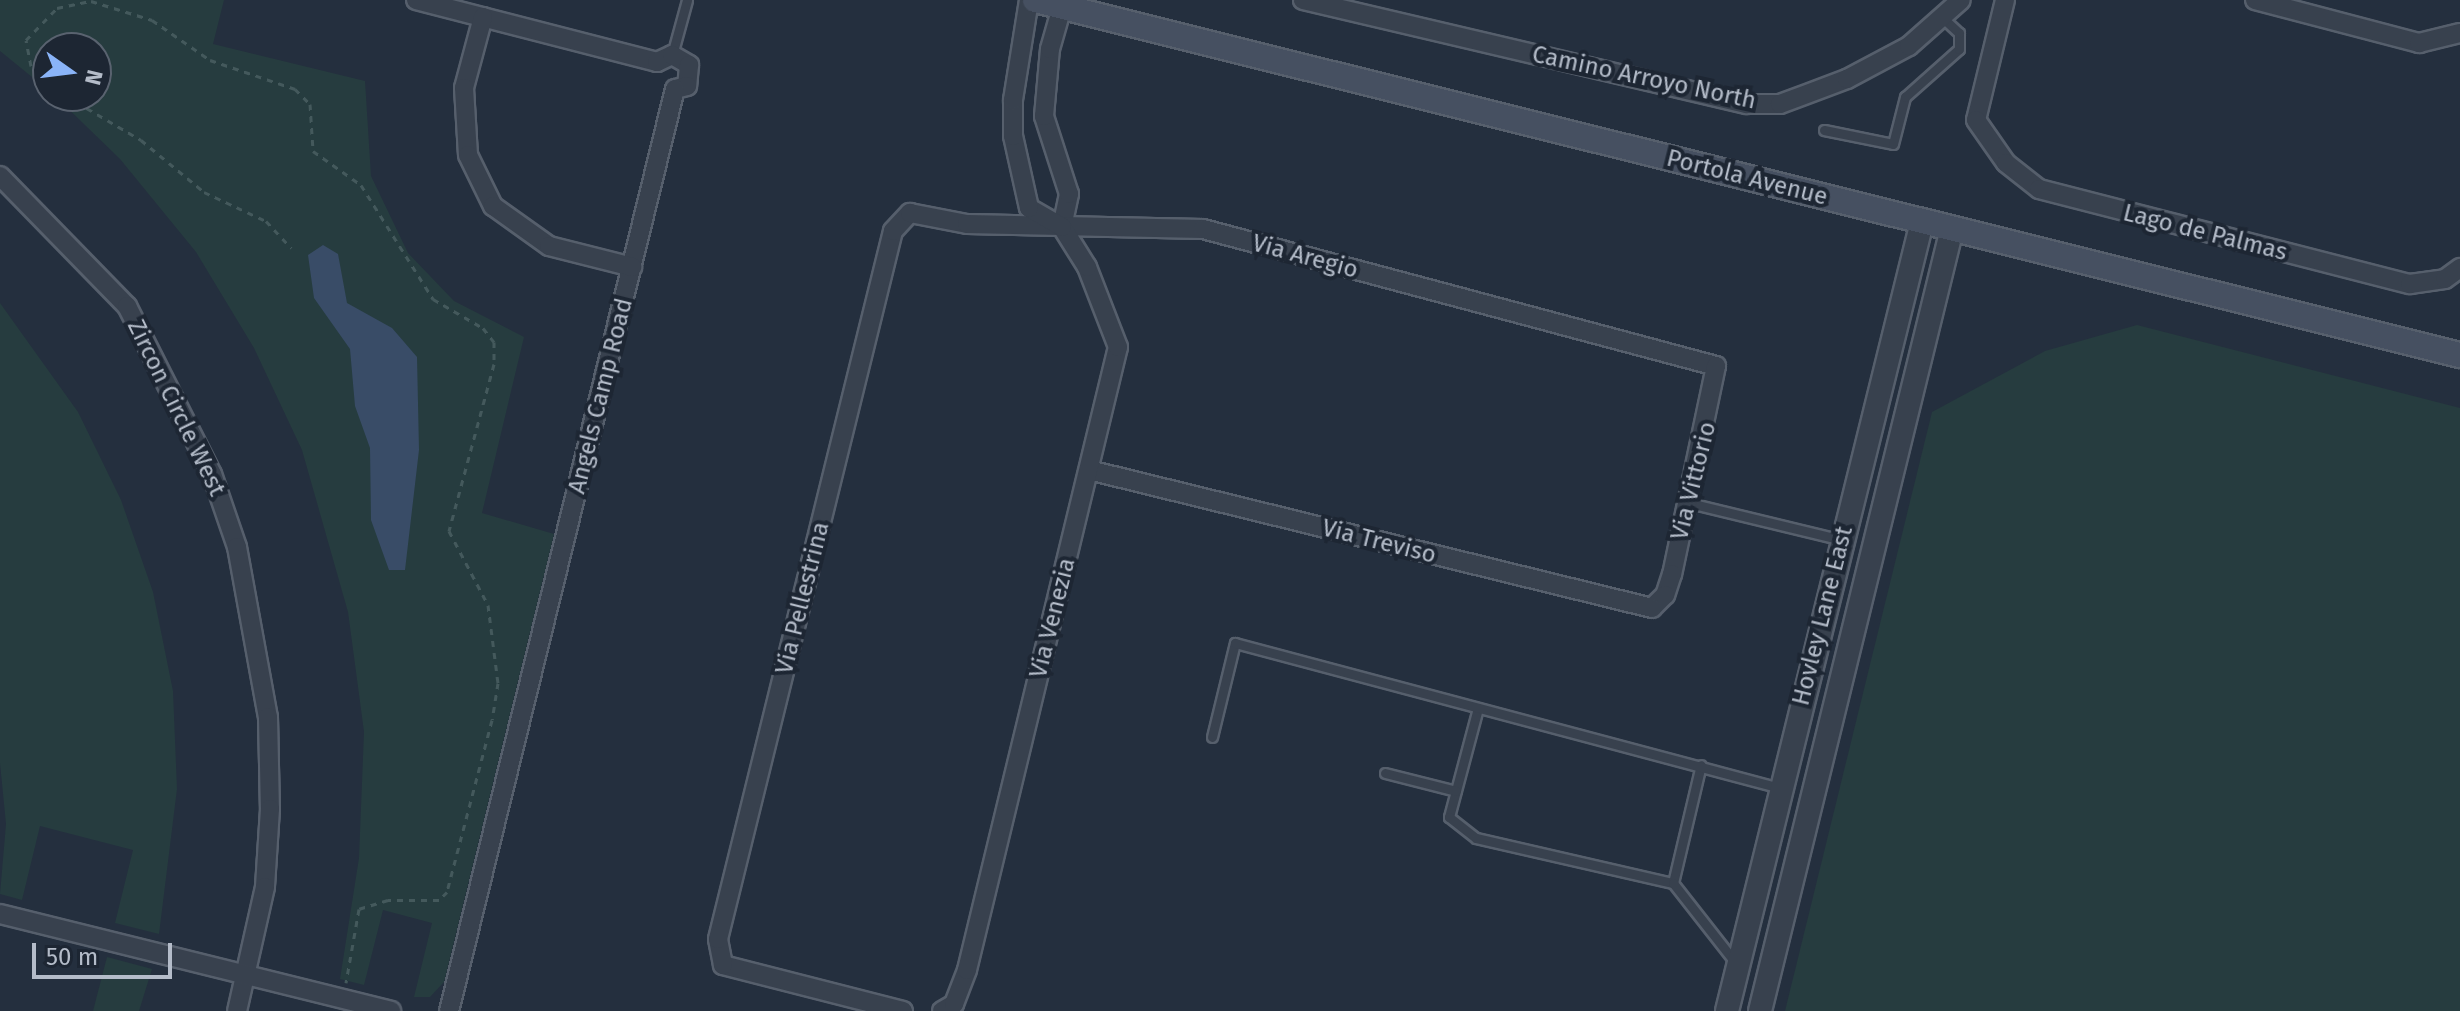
<!DOCTYPE html>
<style>
body{margin:0}
#map{position:relative;width:2460px;height:1011px;overflow:hidden;background:#242f3e;font-family:"Fira Sans",sans-serif}
div>[style]{position:absolute}
.green>*{inset:0;background:#263c3f}
.water>*{inset:0;background:#394c67}
.path>*{height:3px;margin-top:-1.5px;transform-origin:0;background:repeating-linear-gradient(90deg,#44595c 0 6px,transparent 0 12px)}
.roads{filter:drop-shadow(2px 0 #565f6c) drop-shadow(-2px 0 #565f6c) drop-shadow(0 2px #565f6c) drop-shadow(0 -2px #565f6c)}
.service>*{height:9px;margin:-4.5px;padding:0 4.5px;transform-origin:4.5px;border-radius:4.5px;background:#38414e}
.minor>*{height:18px;margin:-9px;padding:0 9px;transform-origin:9px;border-radius:9px;background:#38414e}
.tertiary>*{height:22px;margin:-11px;padding:0 11px;transform-origin:11px;border-radius:11px;background:#38414e}
.secondary>*{height:24px;margin:-12px;padding:0 12px;transform-origin:12px;border-radius:12px;background:#465061}
span{translate:-50% -50%;white-space:nowrap;text-align:center;line-height:1.15;-webkit-text-stroke:8px #1d2633;paint-order:stroke}
.street-label{font-size:24px;color:#b4bcc9}
.north{position:absolute;left:32px;top:32px;width:80px;height:80px;box-sizing:border-box;background:#1d2633;border:2px solid #59626f;border-radius:50%;rotate:104deg;font-size:22px;font-weight:700;line-height:32px;text-align:center;color:#b4bcc9}
.north::after{content:'';display:block;margin:auto;width:28px;height:36px;background:#8ab4f8;clip-path:polygon(50% 0,100% 100%,50% 72%,0 100%)}
.scale{position:absolute;left:32px;top:943px;width:140px;height:36px;box-sizing:border-box;border:4px solid #b4bcc9;border-top:0;padding-left:10px;font-size:24px;line-height:28px;white-space:nowrap;color:#b4bcc9;-webkit-text-stroke:6px #1d2633;paint-order:stroke}
</style>
<div id="map">
<div class="green">
<div style="clip-path:polygon(0 0,224px 0,213px 44px,365px 81px,371px 176px,408px 253px,454px 301px,524px 337px,482px 513px,554px 534px,444px 982px,430px 997px,414px 997px,432px 923px,383px 910px,364px 985px,340px 979px,359px 858px,364px 732px,348px 612px,302px 450px,254px 348px,196px 252px,120px 159px,55px 96px,96px 96px,96px 48px,48px 48px,48px 90px,0 51px)"></div>
<div style="clip-path:polygon(0 303px,78px 412px,121px 500px,153px 592px,173px 691px,177px 789px,159px 934px,115px 923px,133px 850px,40px 826px,22px 900px,0 894px,6px 824px,0 763px)"></div>
<div style="clip-path:polygon(2137px 325px,2460px 408px,2460px 1011px,1785px 1011px,1932px 412px,2045px 351px)"></div>
<div style="clip-path:polygon(107px 957px,152px 969px,139px 1011px,93px 1011px)"></div>
</div>
<div class="water">
<div style="clip-path:polygon(323px 245px,338px 254px,347px 303px,392px 328px,417px 357px,419px 450px,405px 570px,389px 570px,371px 520px,370px 448px,355px 406px,350px 349px,314px 298px,308px 255px)"></div>
</div>
<div class="path">
<div style="left:48px;top:82px;width:23px;rotate:-137deg"></div>
<div style="left:31px;top:66px;width:26px;rotate:-101deg"></div>
<div style="left:26px;top:40px;width:45px;rotate:-45.9deg"></div>
<div style="left:57px;top:8px;width:35px;rotate:-12deg"></div>
<div style="left:91px;top:1px;width:64px;rotate:17.3deg"></div>
<div style="left:152px;top:20px;width:70px;rotate:34.6deg"></div>
<div style="left:210px;top:60px;width:90px;rotate:18.8deg"></div>
<div style="left:295px;top:89px;width:21px;rotate:45deg"></div>
<div style="left:310px;top:104px;width:47px;rotate:86.3deg"></div>
<div style="left:313px;top:151px;width:59px;rotate:35.3deg"></div>
<div style="left:361px;top:185px;width:135px;rotate:57.7deg"></div>
<div style="left:433px;top:299px;width:58px;rotate:30.1deg"></div>
<div style="left:483px;top:328px;width:18px;rotate:52deg"></div>
<div style="left:494px;top:342px;width:22px;rotate:90deg"></div>
<div style="left:494px;top:364px;width:173px;rotate:105.1deg"></div>
<div style="left:449px;top:531px;width:84px;rotate:62.2deg"></div>
<div style="left:488px;top:605px;width:79px;rotate:82.7deg"></div>
<div style="left:498px;top:683px;width:37px;rotate:99deg"></div>
<div style="left:492px;top:720px;width:178px;rotate:104.7deg"></div>
<div style="left:447px;top:892px;width:11px;rotate:135deg"></div>
<div style="left:439px;top:900px;width:51px;rotate:180deg"></div>
<div style="left:388px;top:900px;width:30px;rotate:163deg"></div>
<div style="left:359px;top:909px;width:75px;rotate:100deg"></div>
<div style="left:66px;top:96px;width:87px;rotate:30.4deg"></div>
<div style="left:141px;top:140px;width:82px;rotate:39.5deg"></div>
<div style="left:204px;top:192px;width:68px;rotate:25.1deg"></div>
<div style="left:266px;top:221px;width:37px;rotate:47deg"></div>
</div>
<div class="roads">
<div class="service">
<div style="left:672px;top:55px;width:57px;rotate:-74.7deg"></div>
<div style="left:1824px;top:130px;width:70px;rotate:11.5deg"></div>
<div style="left:1893px;top:144px;width:49px;rotate:-75.7deg"></div>
<div style="left:1905px;top:97px;width:72px;rotate:-41.6deg"></div>
<div style="left:1959px;top:49px;width:16px;rotate:-90deg"></div>
<div style="left:1959px;top:33px;width:21px;rotate:-137deg"></div>
<div style="left:1689px;top:503px;width:157px;rotate:13.6deg"></div>
<div style="left:1478px;top:708px;width:113px;rotate:104.9deg"></div>
<div style="left:1449px;top:817px;width:34px;rotate:38deg"></div>
<div style="left:1476px;top:838px;width:202px;rotate:12.9deg"></div>
<div style="left:1673px;top:883px;width:121px;rotate:-76.7deg"></div>
<div style="left:1212px;top:737px;width:97px;rotate:-76.3deg"></div>
<div style="left:1235px;top:643px;width:564px;rotate:14.9deg"></div>
<div style="left:1385px;top:773px;width:73px;rotate:14.2deg"></div>
<div style="left:1673px;top:883px;width:100px;rotate:51.9deg"></div>
</div>
<div class="minor">
<div style="left:416px;top:0;width:249px;rotate:14.4deg"></div>
<div style="left:657px;top:62px;width:17px;rotate:-25deg"></div>
<div style="left:672px;top:55px;width:20px;rotate:30deg"></div>
<div style="left:689px;top:65px;width:21px;rotate:95deg"></div>
<div style="left:687px;top:86px;width:12px;rotate:166deg"></div>
<div style="left:675px;top:89px;width:949px;rotate:103.77deg"></div>
<div style="left:1303px;top:0;width:456px;rotate:13.2deg"></div>
<div style="left:1747px;top:104px;width:33px"></div>
<div style="left:1780px;top:104px;width:72px;rotate:-20.5deg"></div>
<div style="left:1847px;top:79px;width:70px;rotate:-28deg"></div>
<div style="left:1909px;top:46px;width:69px;rotate:-41.5deg"></div>
<div style="left:2005px;top:0;width:123px;rotate:103.6deg"></div>
<div style="left:1976px;top:120px;width:52px;rotate:55.1deg"></div>
<div style="left:2006px;top:163px;width:42px;rotate:38.2deg"></div>
<div style="left:2039px;top:189px;width:383px;rotate:14.4deg"></div>
<div style="left:2410px;top:284px;width:35px;rotate:-8deg"></div>
<div style="left:2445px;top:279px;width:19px;rotate:-36deg"></div>
<div style="left:2255px;top:0;width:170px;rotate:14.7deg"></div>
<div style="left:2419px;top:43px;width:42px;rotate:-13.7deg"></div>
<div style="left:483px;top:17px;width:73px;rotate:105deg"></div>
<div style="left:464px;top:88px;width:67px;rotate:86.6deg"></div>
<div style="left:468px;top:155px;width:57px;rotate:63.9deg"></div>
<div style="left:493px;top:206px;width:69px;rotate:35.5deg"></div>
<div style="left:549px;top:246px;width:86px;rotate:14.2deg"></div>
<div style="left:0;top:176px;width:182px;rotate:45.7deg"></div>
<div style="left:127px;top:306px;width:188px;rotate:63.2deg"></div>
<div style="left:212px;top:474px;width:77px;rotate:71.1deg"></div>
<div style="left:237px;top:547px;width:173px;rotate:79.7deg"></div>
<div style="left:268px;top:717px;width:92px;rotate:88.8deg"></div>
<div style="left:270px;top:809px;width:78px;rotate:93.7deg"></div>
<div style="left:265px;top:887px;width:127px;rotate:102.7deg"></div>
<div style="left:1062px;top:227px;width:34px;rotate:-78deg"></div>
<div style="left:1069px;top:194px;width:82px;rotate:-107.8deg"></div>
<div style="left:1044px;top:116px;width:67px;rotate:-84.9deg"></div>
<div style="left:1050px;top:49px;width:51px;rotate:-74.1deg"></div>
<div style="left:0;top:914px;width:403px;rotate:13.9deg"></div>
<div style="left:903px;top:1011px;width:186px;rotate:-165.7deg"></div>
<div style="left:723px;top:965px;width:26px;rotate:-101deg"></div>
<div style="left:718px;top:939px;width:729px;rotate:-76.12deg"></div>
<div style="left:893px;top:231px;width:25px;rotate:-47deg"></div>
<div style="left:910px;top:213px;width:58px;rotate:10.9deg"></div>
<div style="left:967px;top:224px;width:236px;rotate:1.2deg"></div>
<div style="left:1203px;top:229px;width:531px;rotate:14.95deg"></div>
<div style="left:1716px;top:366px;width:213px;rotate:101.9deg"></div>
<div style="left:1672px;top:574px;width:22px;rotate:108deg"></div>
<div style="left:1665px;top:595px;width:18px;rotate:135deg"></div>
<div style="left:1652px;top:608px;width:580px;rotate:-166.23deg"></div>
<div style="left:942px;top:1011px;width:14px;rotate:-30deg"></div>
<div style="left:954px;top:1004px;width:36px;rotate:-69deg"></div>
<div style="left:967px;top:970px;width:641px;rotate:-76.38deg"></div>
<div style="left:1118px;top:347px;width:86px;rotate:-111.2deg"></div>
<div style="left:1087px;top:267px;width:47px;rotate:-122deg"></div>
<div style="left:1062px;top:227px;width:38px;rotate:-150deg"></div>
<div style="left:1029px;top:208px;width:74px;rotate:-102.5deg"></div>
<div style="left:1013px;top:136px;width:36px;rotate:-90deg"></div>
<div style="left:1013px;top:100px;width:101px;rotate:-80.9deg"></div>
</div>
<div class="tertiary">
<div style="left:1727px;top:1011px;width:813px;rotate:-76.12deg"></div>
<div style="left:1760px;top:1011px;width:805px;rotate:-76.21deg"></div>
</div>
<div class="secondary">
<div style="left:1035px;top:0;width:1469px;rotate:13.99deg"></div>
</div>
</div>
<div class="street-label">
<span style="left:1644px;top:78px;rotate:12deg">Camino Arroyo North</span>
<span style="left:1747px;top:178px;rotate:14deg">Portola Avenue</span>
<span style="left:2205px;top:233px;rotate:14deg">Lago de Palmas</span>
<span style="left:1305px;top:257px;rotate:15deg">Via Aregio</span>
<span style="left:601px;top:396px;rotate:-76deg">Angels Camp Road</span>
<span style="left:176px;top:408px;rotate:64deg">Zircon Circle West</span>
<span style="left:1694px;top:481px;rotate:-76deg">Via Vittorio</span>
<span style="left:1379px;top:542px;rotate:14deg">Via Treviso</span>
<span style="left:803px;top:598px;rotate:-76deg">Via Pellestrina</span>
<span style="left:1823px;top:616px;rotate:-76deg">Hovley Lane East</span>
<span style="left:1053px;top:618px;rotate:-76deg">Via Venezia</span>
</div>
<div class="north">N</div>
<div class="scale">50 m</div>
</div>
